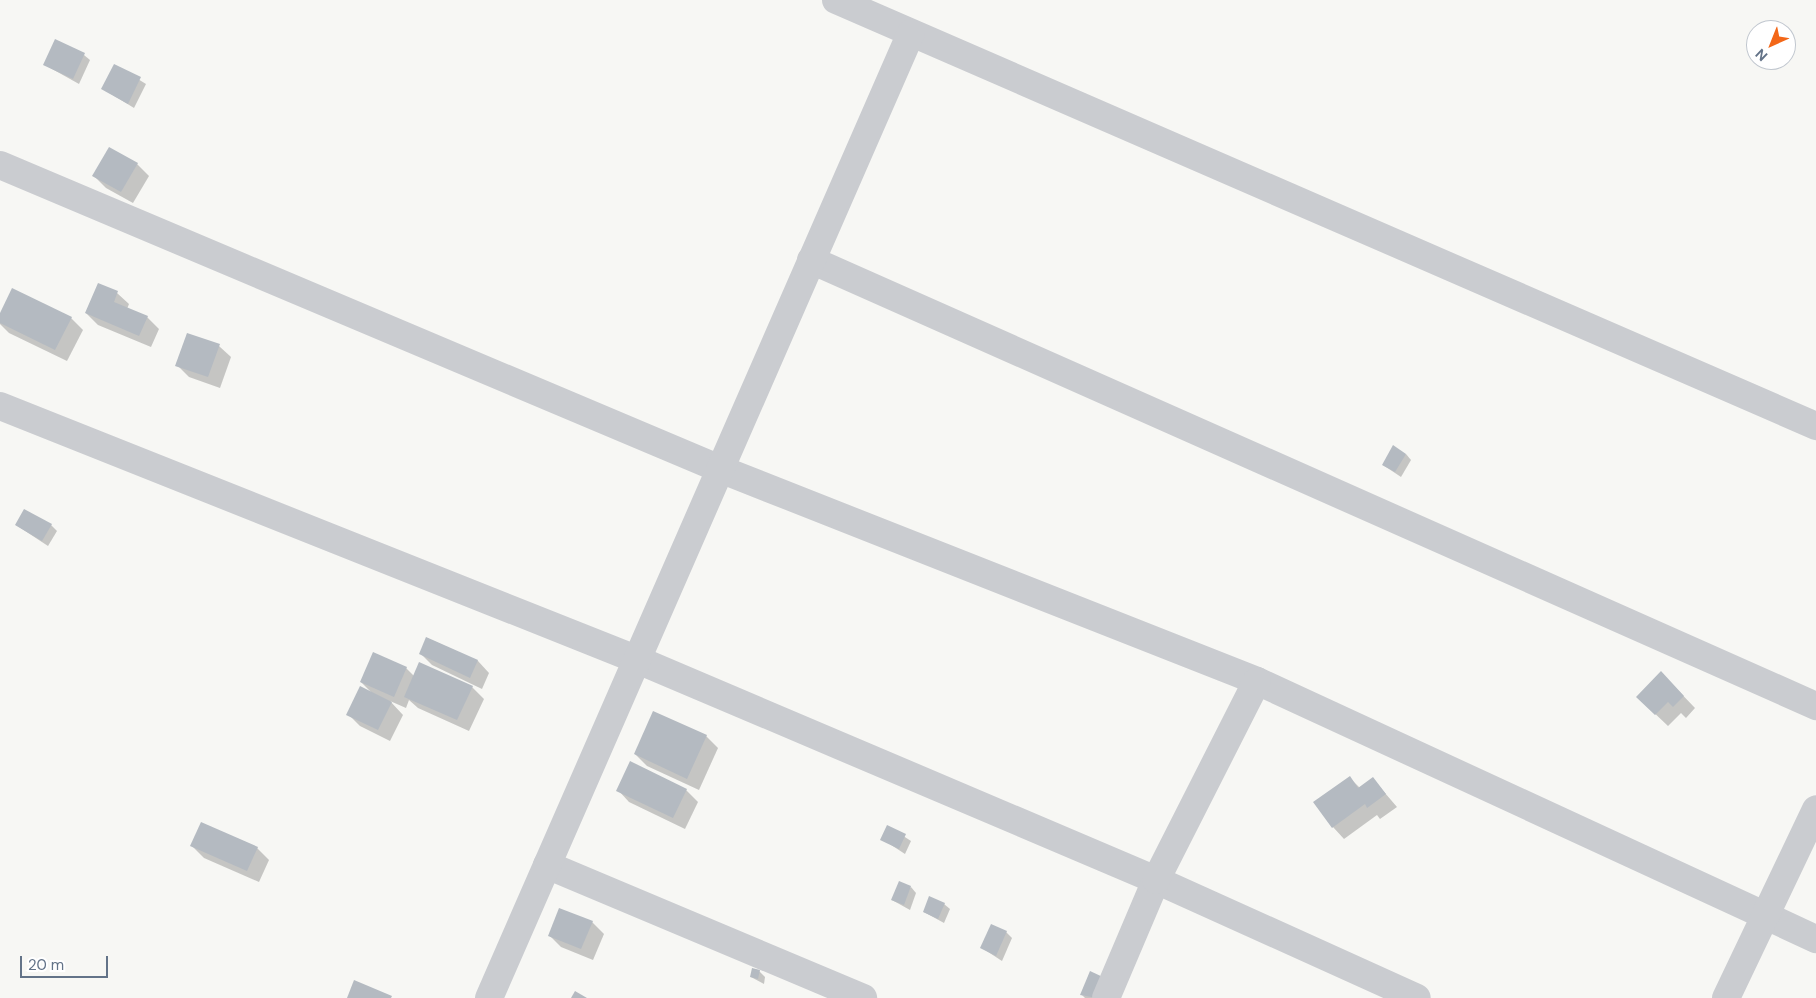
<!DOCTYPE html>
<style>
body{margin:0}
#map{position:relative;width:1816px;height:998px;overflow:hidden;background:#f7f7f4;font-family:"DM Sans",sans-serif}
div>[style]{position:absolute}
.shadow>*{inset:0;background:#0003}
.building>*{inset:0;background:#b4bac1}
.minor>*{height:28px;margin:-14px;padding:0 14px;transform-origin:14px;border-radius:14px;background:#caccd0}
span{translate:-50% -50%;white-space:nowrap;text-align:center;line-height:1.15;-webkit-text-stroke:5px #fff;paint-order:stroke}
.north{position:absolute;left:1746px;top:20px;width:50px;height:50px;box-sizing:border-box;background:#fff;border:1px solid #c1c7cf;border-radius:50%;rotate:224deg;font-size:14px;font-weight:700;line-height:20px;text-align:center;color:#637388}
.north::after{content:'';display:block;margin:auto;width:18px;height:22px;background:#f36718;clip-path:polygon(50% 0,100% 100%,50% 72%,0 100%)}
.scale{position:absolute;left:20px;top:956px;width:88px;height:22px;box-sizing:border-box;border:2px solid #637388;border-top:0;padding-left:6px;font-size:15px;line-height:18px;white-space:nowrap;color:#637388;-webkit-text-stroke:4px #fff;paint-order:stroke}
</style>
<div id="map">
<div class="shadow">
<div style="clip-path:polygon(84px 55px,90px 60px,79px 84px,45px 65px)"></div>
<div style="clip-path:polygon(115px 65px,146px 84px,134px 108px,103px 89px)"></div>
<div style="clip-path:polygon(137px 164px,149px 176px,133px 203px,106px 188px,94px 176px)"></div>
<div style="clip-path:polygon(117px 293px,129px 304px,127px 309px,147px 317px,159px 329px,151px 347px,98px 325px,86px 313px)"></div>
<div style="clip-path:polygon(0 316px,71px 318px,83px 330px,67px 361px,9px 333px,0 324px)"></div>
<div style="clip-path:polygon(219px 346px,231px 357px,220px 388px,189px 377px,177px 365px)"></div>
<div style="clip-path:polygon(1406px 454px,1411px 460px,1401px 477px,1383px 465px)"></div>
<div style="clip-path:polygon(16px 525px,51px 525px,57px 531px,48px 546px)"></div>
<div style="clip-path:polygon(427px 638px,478px 661px,489px 673px,482px 689px,432px 665px,420px 653px)"></div>
<div style="clip-path:polygon(406px 668px,414px 676px,472px 687px,484px 699px,469px 731px,418px 708px,409px 700px,406px 708px,390px 701px,403px 715px,390px 741px,360px 726px,348px 714px,372px 693px,361px 682px)"></div>
<div style="clip-path:polygon(1672px 684px,1695px 708px,1686px 718px,1681px 713px,1668px 726px,1649px 708px)"></div>
<div style="clip-path:polygon(706px 736px,718px 748px,699px 790px,647px 766px,635px 754px)"></div>
<div style="clip-path:polygon(1349px 777px,1360px 788px,1373px 779px,1397px 807px,1380px 819px,1377px 815px,1344px 839px,1333px 827px)"></div>
<div style="clip-path:polygon(618px 790px,686px 790px,698px 802px,685px 829px,629px 802px)"></div>
<div style="clip-path:polygon(888px 826px,911px 841px,905px 854px,882px 839px)"></div>
<div style="clip-path:polygon(192px 846px,257px 848px,269px 860px,259px 882px,204px 858px)"></div>
<div style="clip-path:polygon(911px 887px,916px 893px,910px 910px,892px 900px)"></div>
<div style="clip-path:polygon(944px 904px,950px 909px,944px 923px,924px 912px)"></div>
<div style="clip-path:polygon(592px 922px,604px 934px,593px 960px,561px 947px,549px 935px)"></div>
<div style="clip-path:polygon(1006px 932px,1012px 938px,1002px 961px,982px 948px)"></div>
<div style="clip-path:polygon(759px 971px,765px 977px,764px 984px,751px 977px)"></div>
<div style="clip-path:polygon(1082px 995px,1104px 998px,1085px 998px)"></div>
</div>
<div class="building">
<div style="clip-path:polygon(55px 39px,85px 53px,73px 79px,43px 65px)"></div>
<div style="clip-path:polygon(114px 64px,141px 77px,128px 104px,101px 89px)"></div>
<div style="clip-path:polygon(109px 147px,138px 163px,121px 192px,92px 176px)"></div>
<div style="clip-path:polygon(98px 283px,118px 291px,114px 302px,148px 316px,139px 336px,85px 313px)"></div>
<div style="clip-path:polygon(12px 288px,72px 317px,55px 350px,0 323px,0 313px)"></div>
<div style="clip-path:polygon(187px 333px,220px 344px,208px 377px,175px 366px)"></div>
<div style="clip-path:polygon(1393px 445px,1406px 454px,1395px 472px,1382px 465px)"></div>
<div style="clip-path:polygon(24px 509px,52px 524px,42px 541px,15px 525px)"></div>
<div style="clip-path:polygon(426px 637px,478px 660px,470px 678px,419px 654px)"></div>
<div style="clip-path:polygon(373px 652px,407px 667px,394px 697px,360px 682px)"></div>
<div style="clip-path:polygon(419px 662px,473px 686px,457px 720px,404px 697px)"></div>
<div style="clip-path:polygon(1661px 671px,1684px 696px,1673px 707px,1668px 702px,1655px 715px,1636px 697px)"></div>
<div style="clip-path:polygon(360px 686px,392px 702px,378px 730px,346px 715px)"></div>
<div style="clip-path:polygon(653px 711px,707px 735px,687px 779px,634px 754px)"></div>
<div style="clip-path:polygon(630px 761px,687px 789px,673px 818px,616px 791px)"></div>
<div style="clip-path:polygon(1350px 776px,1358px 788px,1373px 777px,1386px 794px,1367px 808px,1365px 804px,1332px 828px,1313px 802px)"></div>
<div style="clip-path:polygon(201px 822px,258px 847px,247px 871px,190px 846px)"></div>
<div style="clip-path:polygon(887px 825px,906px 834px,899px 849px,880px 840px)"></div>
<div style="clip-path:polygon(899px 881px,911px 886px,904px 905px,891px 900px)"></div>
<div style="clip-path:polygon(929px 896px,945px 903px,938px 919px,923px 912px)"></div>
<div style="clip-path:polygon(559px 908px,593px 921px,581px 949px,548px 936px)"></div>
<div style="clip-path:polygon(991px 924px,1007px 931px,996px 956px,980px 948px)"></div>
<div style="clip-path:polygon(752px 968px,760px 970px,758px 979px,750px 977px)"></div>
<div style="clip-path:polygon(1090px 971px,1105px 978px,1097px 998px,1080px 995px)"></div>
<div style="clip-path:polygon(354px 980px,392px 996px,391px 998px,347px 998px)"></div>
<div style="clip-path:polygon(575px 991px,587px 998px,571px 998px)"></div>
</div>
<div class="minor">
<div style="left:836px;top:0;width:1069px;rotate:23.49deg"></div>
<div style="left:0;top:165px;width:782px;rotate:22.89deg"></div>
<div style="left:720px;top:469px;width:577px;rotate:21.54deg"></div>
<div style="left:1257px;top:681px;width:616px;rotate:24.78deg"></div>
<div style="left:811px;top:260px;width:1100px;rotate:23.93deg"></div>
<div style="left:0;top:406px;width:687px;rotate:21.71deg"></div>
<div style="left:638px;top:660px;width:563px;rotate:23.01deg"></div>
<div style="left:1156px;top:880px;width:286px;rotate:24.3deg"></div>
<div style="left:547px;top:865px;width:343px;rotate:22.8deg"></div>
<div style="left:489px;top:998px;width:1053px;rotate:-66.38deg"></div>
<div style="left:1106px;top:998px;width:128px;rotate:-67deg"></div>
<div style="left:1156px;top:880px;width:223px;rotate:-63.1deg"></div>
<div style="left:1726px;top:998px;width:209px;rotate:-64.5deg"></div>
</div>
<div class="north">N</div>
<div class="scale">20 m</div>
</div>
